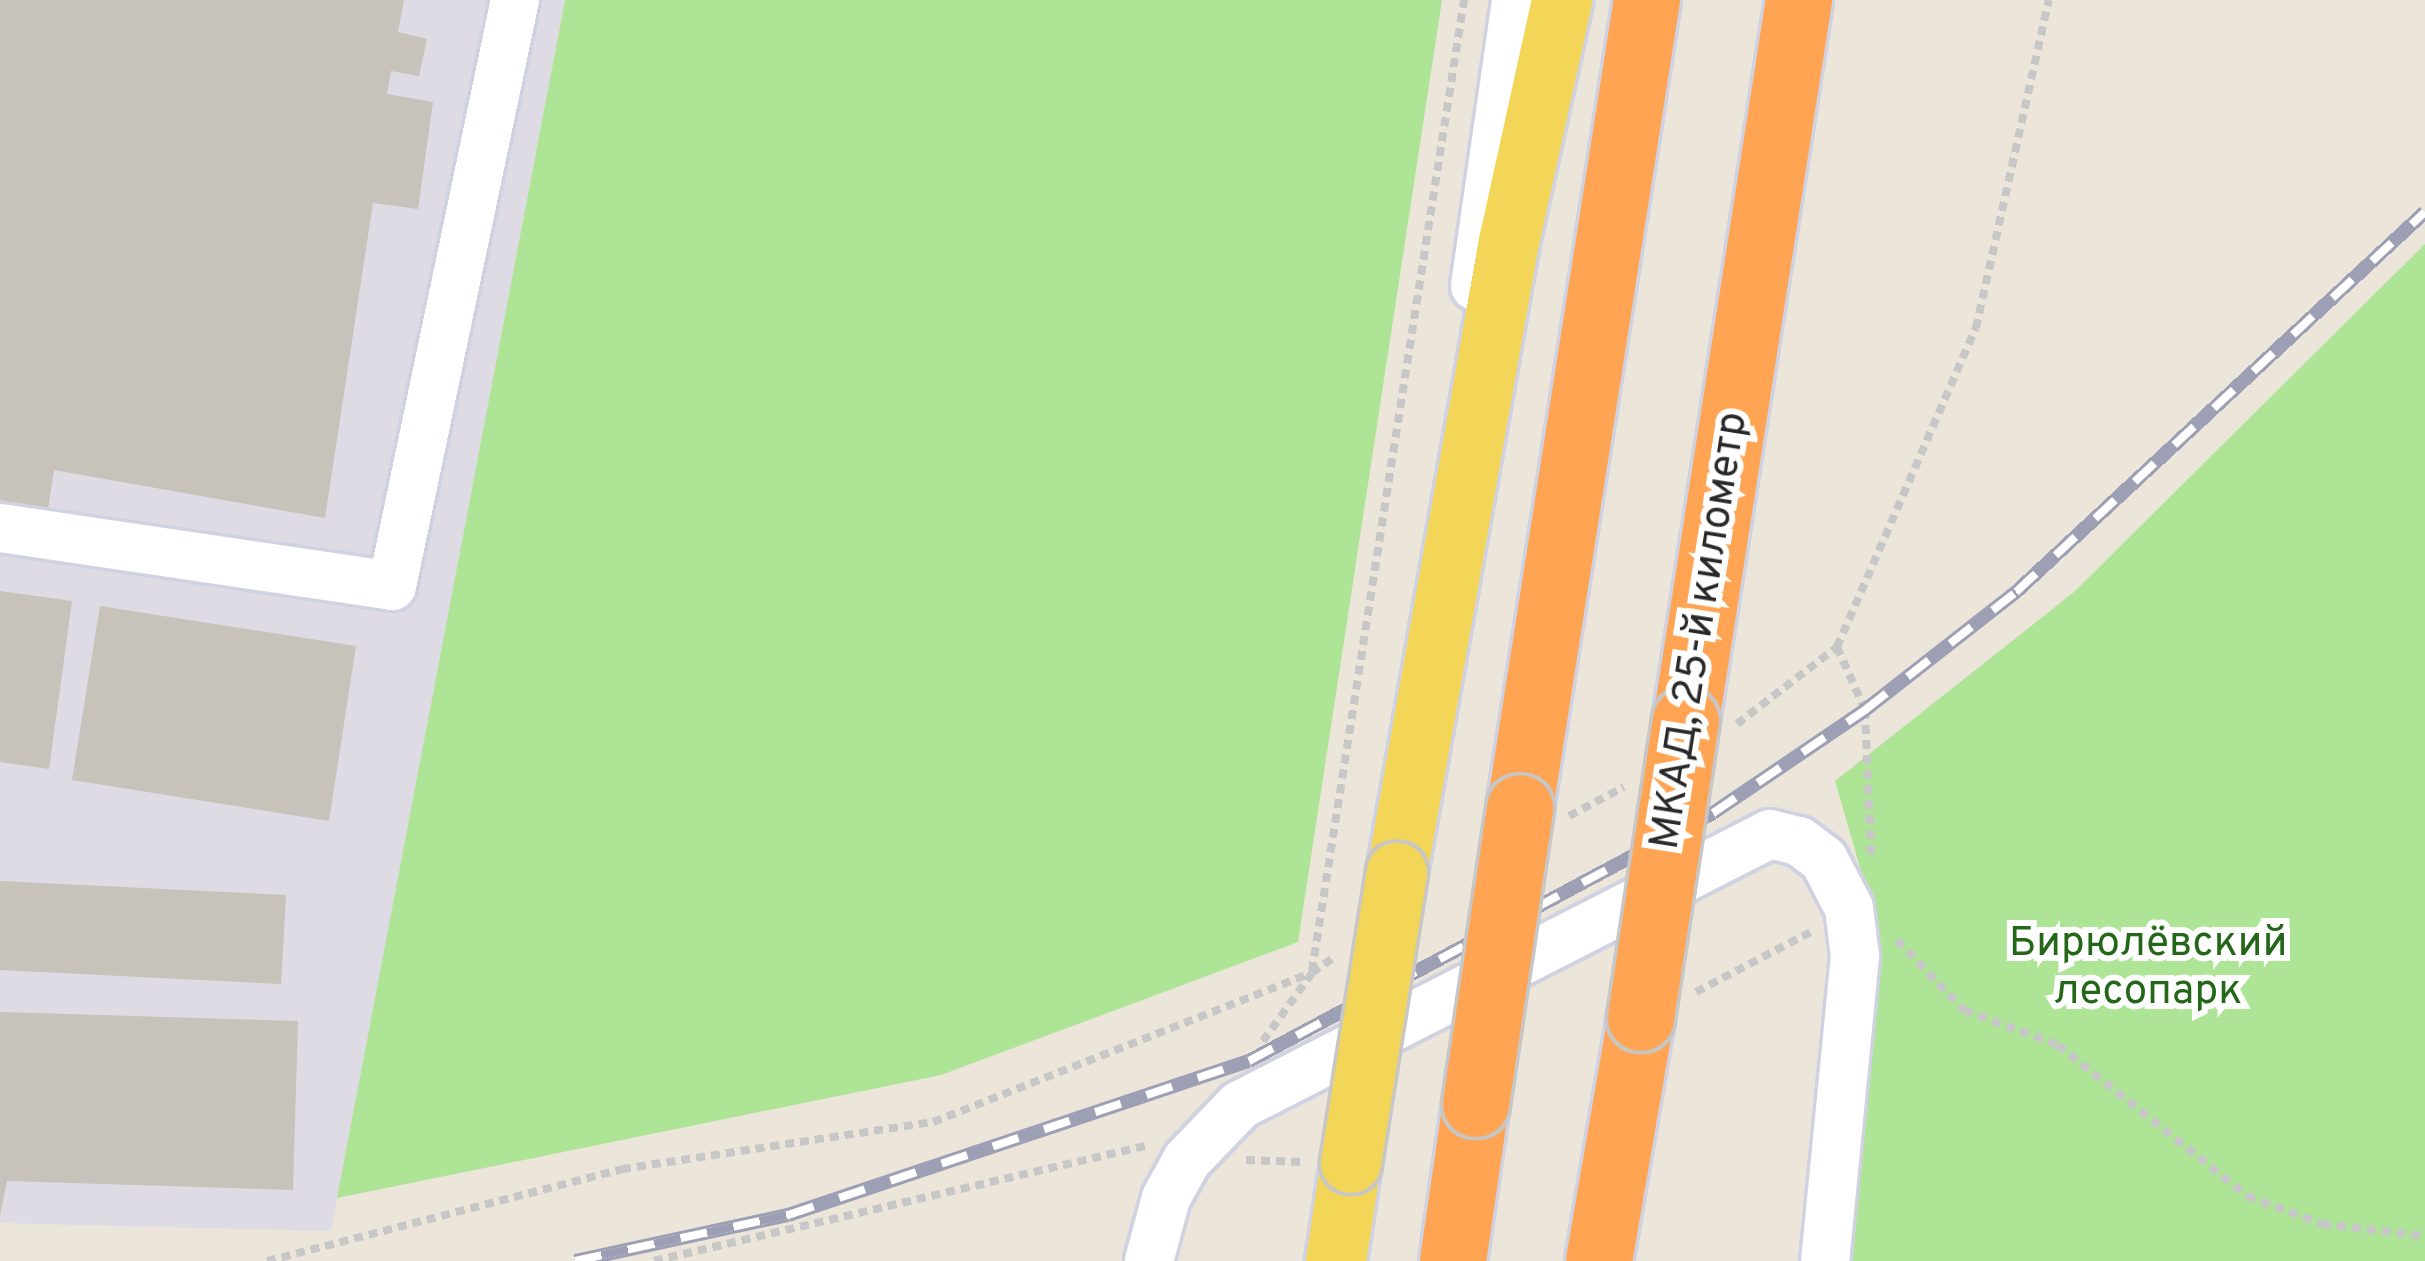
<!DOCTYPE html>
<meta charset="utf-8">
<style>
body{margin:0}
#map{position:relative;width:2425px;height:1261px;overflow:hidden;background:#ece5da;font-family:Overpass,sans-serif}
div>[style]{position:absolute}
.industrial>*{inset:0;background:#dedbe4}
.green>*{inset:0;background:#ade495}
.building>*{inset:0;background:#c7c2ba}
.path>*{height:8px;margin-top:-4px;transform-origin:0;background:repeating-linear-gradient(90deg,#c7c7c7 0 9px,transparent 0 15px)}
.roads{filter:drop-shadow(3px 0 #d0d2e2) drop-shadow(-3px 0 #d0d2e2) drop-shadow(0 3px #d0d2e2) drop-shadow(0 -3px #d0d2e2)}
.minor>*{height:48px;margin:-24px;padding:0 24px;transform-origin:24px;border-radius:24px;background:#fff}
.major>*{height:60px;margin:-30px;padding:0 30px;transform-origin:30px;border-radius:30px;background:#f3d558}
.highway>*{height:66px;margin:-33px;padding:0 33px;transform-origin:33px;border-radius:33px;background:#ffa452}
.rail>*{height:14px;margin-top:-7px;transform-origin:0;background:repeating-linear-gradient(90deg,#fff 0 27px,#9da0b4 0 54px);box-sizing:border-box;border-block:3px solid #9da0b4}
.bridges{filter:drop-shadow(3px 0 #c7c7c7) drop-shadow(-3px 0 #c7c7c7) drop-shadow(0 3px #c7c7c7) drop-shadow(0 -3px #c7c7c7)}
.major-bridge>*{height:60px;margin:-30px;padding:0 30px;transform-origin:30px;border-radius:30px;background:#f3d558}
.highway-bridge>*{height:66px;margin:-33px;padding:0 33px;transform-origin:33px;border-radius:33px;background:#ffa452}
span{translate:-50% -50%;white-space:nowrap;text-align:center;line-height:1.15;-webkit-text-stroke:12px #fff;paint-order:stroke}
.street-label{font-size:42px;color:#292929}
.park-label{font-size:42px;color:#256718}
</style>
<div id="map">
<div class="industrial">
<div style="clip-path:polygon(0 0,565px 0,331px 1231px,0 1223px)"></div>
</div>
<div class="green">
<div style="clip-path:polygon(565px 0,1442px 0,1298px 942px,941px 1075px,337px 1198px)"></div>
<div style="clip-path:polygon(2425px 244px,2425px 1261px,1839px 1261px,1874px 916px,1835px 781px,2074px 592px)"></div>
</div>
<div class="building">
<div style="clip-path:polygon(0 0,404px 0,398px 32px,427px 39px,419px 76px,391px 71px,387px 94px,433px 102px,418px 209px,373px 203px,325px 518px,54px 470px,48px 509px,0 500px)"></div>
<div style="clip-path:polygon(0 591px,72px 601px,49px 769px,0 762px)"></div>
<div style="clip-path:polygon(100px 606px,356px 646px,329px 821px,72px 780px)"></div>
<div style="clip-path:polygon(0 881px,286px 895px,281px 984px,0 970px)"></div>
<div style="clip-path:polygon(0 1012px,298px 1021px,293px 1190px,7px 1181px,0 1216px)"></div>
</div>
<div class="path">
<div style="left:1837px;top:647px;width:69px;rotate:66deg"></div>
<div style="left:1865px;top:710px;width:145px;rotate:87.6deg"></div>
<div style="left:1737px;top:724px;width:126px;rotate:-37.6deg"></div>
<div style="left:1837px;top:647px;width:348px;rotate:-66.5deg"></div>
<div style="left:1976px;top:328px;width:336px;rotate:-77.5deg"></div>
<div style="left:1569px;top:816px;width:62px;rotate:-27.8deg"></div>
<div style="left:1897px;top:940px;width:97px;rotate:46.3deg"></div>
<div style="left:1964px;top:1010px;width:100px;rotate:20.4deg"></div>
<div style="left:2058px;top:1045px;width:242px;rotate:38.6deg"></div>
<div style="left:2247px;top:1196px;width:80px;rotate:20.5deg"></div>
<div style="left:2322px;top:1224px;width:104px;rotate:6.6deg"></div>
<div style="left:1312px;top:971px;width:983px;rotate:-81.1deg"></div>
<div style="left:1312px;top:973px;width:29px;rotate:-36deg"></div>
<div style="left:1696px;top:992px;width:130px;rotate:-27.6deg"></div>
<div style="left:1246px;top:1160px;width:57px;rotate:2deg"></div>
<div style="left:267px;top:1261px;width:367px;rotate:-14.5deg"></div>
<div style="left:622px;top:1169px;width:315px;rotate:-8.6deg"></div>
<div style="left:933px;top:1122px;width:407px;rotate:-21.5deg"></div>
<div style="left:1312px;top:973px;width:89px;rotate:125.8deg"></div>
<div style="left:654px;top:1261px;width:508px;rotate:-13.19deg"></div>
</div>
<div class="roads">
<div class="minor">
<div style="left:1475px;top:286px;width:289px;rotate:-81.8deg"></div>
<div style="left:0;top:528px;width:396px;rotate:8.4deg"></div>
<div style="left:392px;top:586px;width:599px;rotate:-78.15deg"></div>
<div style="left:1149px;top:1261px;width:65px;rotate:-74.9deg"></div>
<div style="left:1166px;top:1198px;width:43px;rotate:-61.1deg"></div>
<div style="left:1187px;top:1160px;width:76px;rotate:-46.1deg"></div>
<div style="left:1240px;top:1105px;width:595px;rotate:-27.08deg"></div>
<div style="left:1770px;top:834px;width:30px;rotate:14deg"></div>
<div style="left:1799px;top:841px;width:31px;rotate:37deg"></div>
<div style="left:1824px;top:860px;width:54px;rotate:62.5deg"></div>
<div style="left:1849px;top:908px;width:48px;rotate:82.9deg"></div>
<div style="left:1855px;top:956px;width:306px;rotate:95.6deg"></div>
</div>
<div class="major">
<div style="left:1397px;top:873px;width:641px;rotate:-79.94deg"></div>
<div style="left:1509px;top:242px;width:248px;rotate:-77.6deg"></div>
<div style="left:1336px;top:1261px;width:99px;rotate:-81.3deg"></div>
</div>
<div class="highway">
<div style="left:1686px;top:721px;width:730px;rotate:-81.09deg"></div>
<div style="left:1520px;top:808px;width:818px;rotate:-81.07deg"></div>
<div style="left:1453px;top:1261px;width:159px;rotate:-81.7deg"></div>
<div style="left:1599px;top:1261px;width:247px;rotate:-80.2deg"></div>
</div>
</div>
<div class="rail">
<div style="left:575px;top:1261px;width:218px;rotate:-12.2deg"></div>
<div style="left:788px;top:1215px;width:486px;rotate:-18.5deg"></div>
<div style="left:1249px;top:1061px;width:526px;rotate:-28.12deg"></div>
<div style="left:1713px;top:813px;width:184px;rotate:-34.1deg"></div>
<div style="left:1865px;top:710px;width:192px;rotate:-38deg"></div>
<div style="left:2016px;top:592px;width:558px;rotate:-42.9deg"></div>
</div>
<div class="bridges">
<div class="major-bridge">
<div style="left:1351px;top:1163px;width:294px;rotate:-81deg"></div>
</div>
<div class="highway-bridge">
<div style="left:1641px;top:1018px;width:300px;rotate:-81.4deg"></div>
<div style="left:1476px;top:1104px;width:299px;rotate:-81.5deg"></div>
</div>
</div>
<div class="street-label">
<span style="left:1701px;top:631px;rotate:-81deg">МКАД, 25-й километр</span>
</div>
<div class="park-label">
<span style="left:2148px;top:969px">Бирюлёвский<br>лесопарк</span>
</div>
</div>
